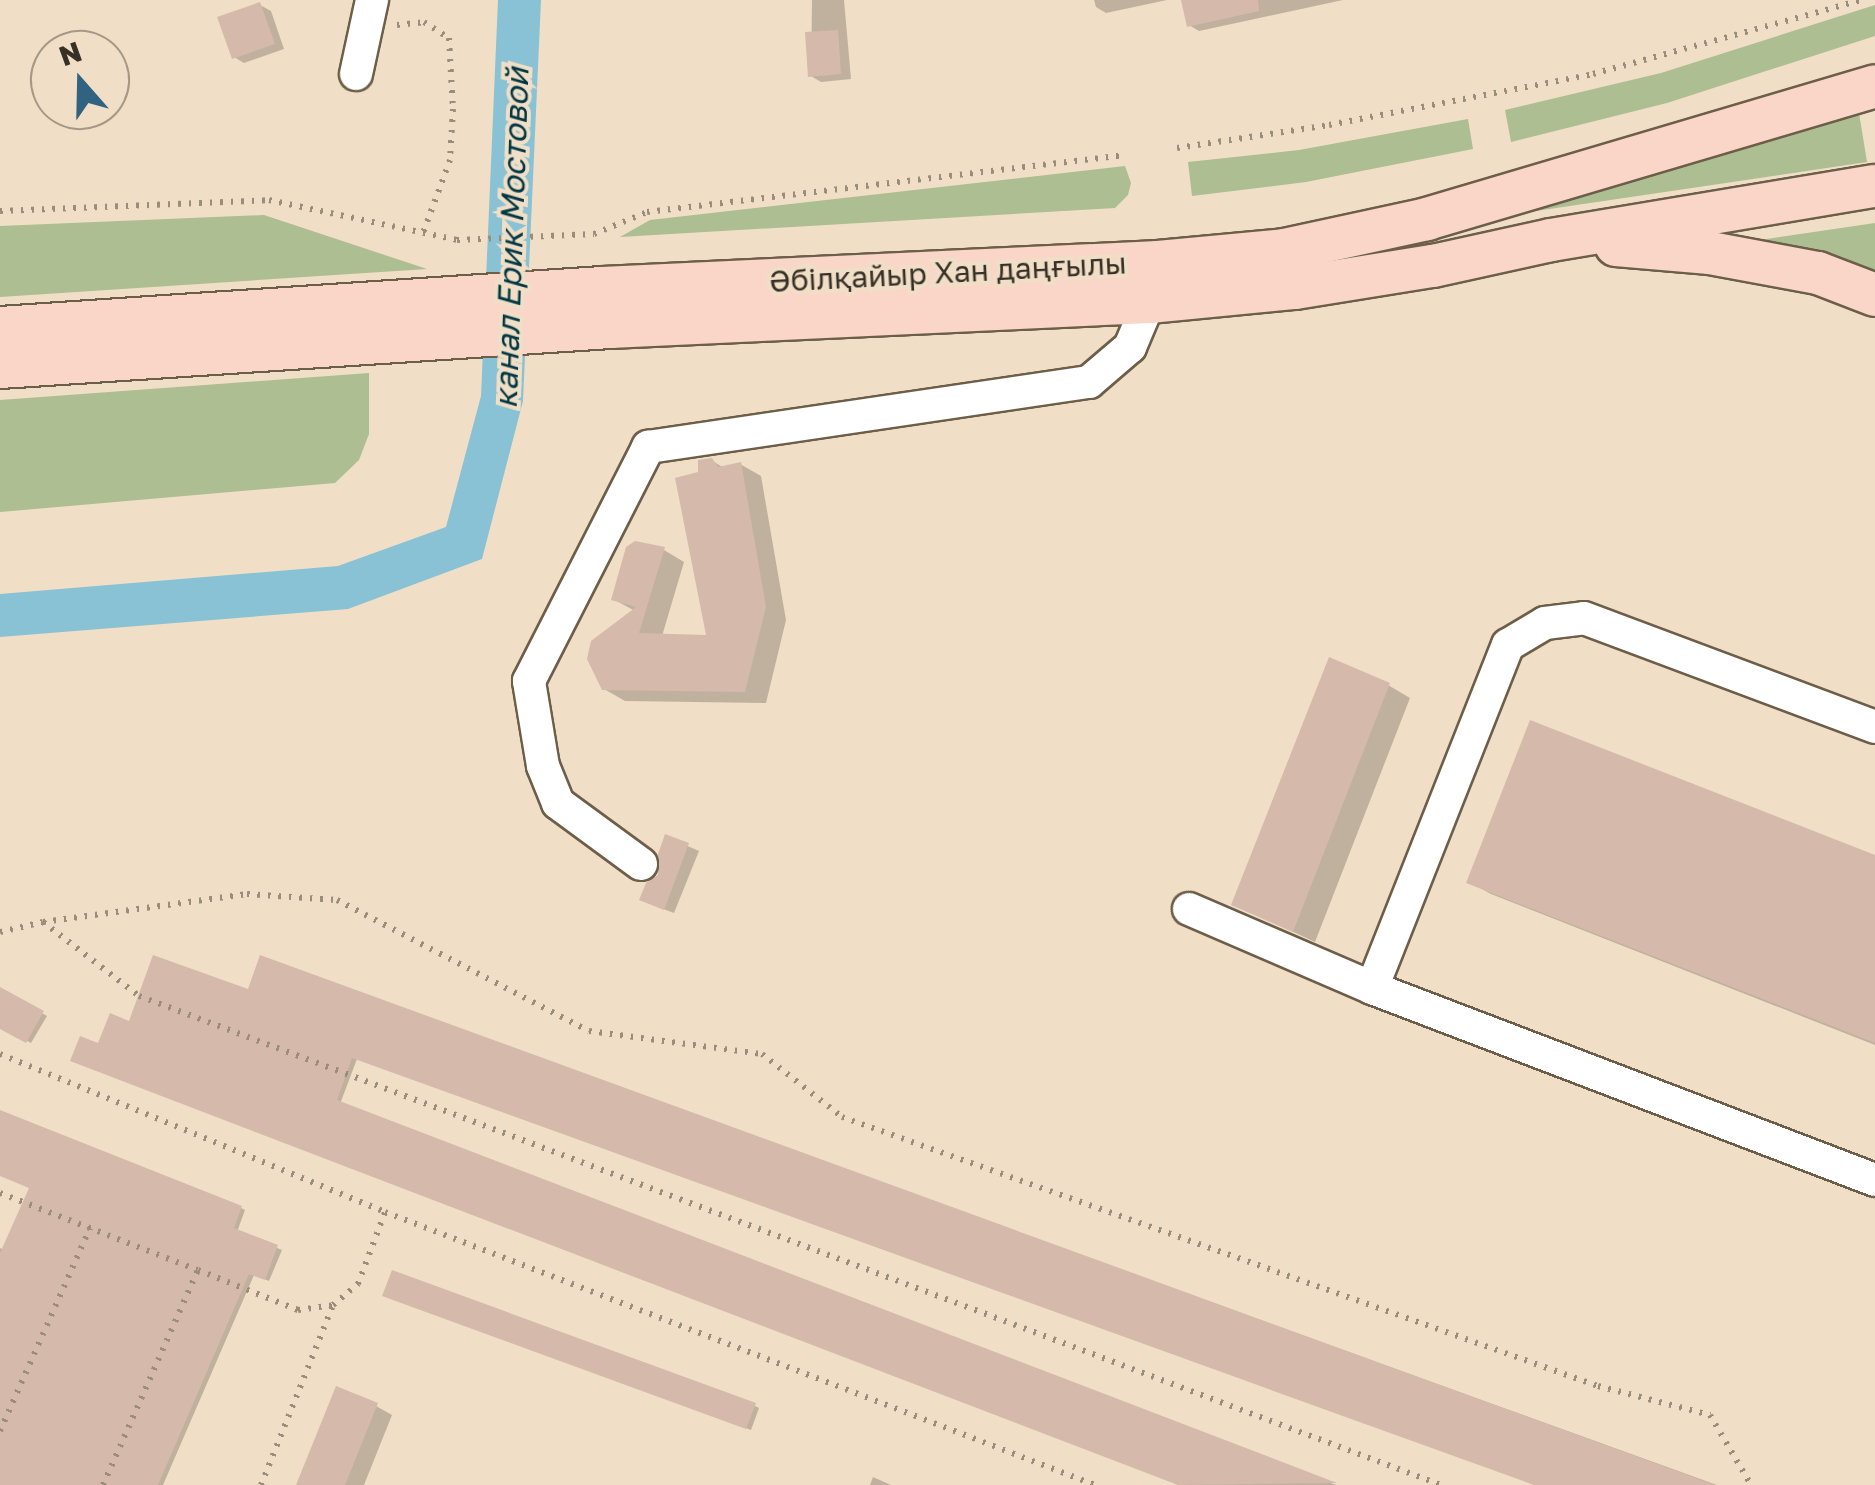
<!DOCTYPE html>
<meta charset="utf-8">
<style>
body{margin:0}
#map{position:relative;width:1875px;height:1485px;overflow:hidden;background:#f0dec6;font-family:"Golos Text",sans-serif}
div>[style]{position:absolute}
.green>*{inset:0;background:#acbe92}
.water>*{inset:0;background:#88c2d4}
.shadow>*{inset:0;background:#0003}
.building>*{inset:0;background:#d5b9ab}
.path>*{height:6px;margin-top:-3px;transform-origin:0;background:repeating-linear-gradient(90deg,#9a8d7c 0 2.5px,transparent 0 10.5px)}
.roads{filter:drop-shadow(2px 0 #6d5e49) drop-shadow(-2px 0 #6d5e49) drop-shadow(0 2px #6d5e49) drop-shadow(0 -2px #6d5e49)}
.minor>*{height:32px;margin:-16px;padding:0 16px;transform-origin:16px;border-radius:16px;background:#fff}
.major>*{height:42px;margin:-21px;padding:0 21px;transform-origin:21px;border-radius:21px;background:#f9d6c8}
span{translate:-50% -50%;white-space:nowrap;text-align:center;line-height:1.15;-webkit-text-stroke:8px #f0dec6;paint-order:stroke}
.street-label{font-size:30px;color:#373027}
.water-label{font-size:32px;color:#003744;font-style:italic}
.north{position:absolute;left:30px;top:30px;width:100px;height:100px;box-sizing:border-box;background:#f0dec6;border:2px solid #a69886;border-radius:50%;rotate:340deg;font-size:28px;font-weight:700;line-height:40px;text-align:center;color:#373027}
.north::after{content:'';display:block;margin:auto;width:35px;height:45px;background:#316381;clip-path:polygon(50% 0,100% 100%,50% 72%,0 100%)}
</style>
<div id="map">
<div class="green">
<div style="clip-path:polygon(1875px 5px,1875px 36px,1667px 103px,1511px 142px,1505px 110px,1661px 73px)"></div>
<div style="clip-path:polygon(1859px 113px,1867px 162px,1442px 225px)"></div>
<div style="clip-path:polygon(1468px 119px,1473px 149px,1306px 182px,1192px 196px,1188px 162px,1299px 150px)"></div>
<div style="clip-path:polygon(1125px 166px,1131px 183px,1128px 195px,1115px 208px,620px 237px,650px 220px)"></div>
<div style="clip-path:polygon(264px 215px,427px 269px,0 297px,0 226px)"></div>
<div style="clip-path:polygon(1875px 223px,1875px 275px,1746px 242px)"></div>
<div style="clip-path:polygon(369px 373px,369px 434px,359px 460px,335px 483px,0 512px,0 400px)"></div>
</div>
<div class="water">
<div style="clip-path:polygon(498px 0,541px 0,523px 401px,482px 559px,348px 609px,0 637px,0 594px,338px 566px,446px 527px,481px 396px)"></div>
</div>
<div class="shadow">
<div style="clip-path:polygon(812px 0,844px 0,851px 79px,821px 82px,811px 76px)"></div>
<div style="clip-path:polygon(1094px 0,1167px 0,1106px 13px,1096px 7px)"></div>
<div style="clip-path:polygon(1183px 0,1343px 0,1199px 31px,1189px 25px)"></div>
<div style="clip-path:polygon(260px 5px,271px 11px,284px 49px,244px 63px,234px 57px)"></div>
<div style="clip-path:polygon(711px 460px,724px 468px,740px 464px,761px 476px,786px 620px,766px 703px,625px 701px,604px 689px,635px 611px,613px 599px,664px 550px,684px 562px,662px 636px,709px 637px,700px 474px)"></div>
<div style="clip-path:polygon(1388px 685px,1410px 698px,1315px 942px,1234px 904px)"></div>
<div style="clip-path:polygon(667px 837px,699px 851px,674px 913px,653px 905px)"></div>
<div style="clip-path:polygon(1875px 858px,1875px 1045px,1491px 894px,1469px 882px)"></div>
<div style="clip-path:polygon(261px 959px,1717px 1485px,1537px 1485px,357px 1059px,340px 1104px,1336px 1485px,1181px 1485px,77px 1062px,131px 1024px,249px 992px)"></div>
<div style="clip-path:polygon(6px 993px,47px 1016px,31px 1043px,0 1026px,0 1005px)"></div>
<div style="clip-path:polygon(0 1113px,241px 1208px,245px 1210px,237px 1232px,282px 1250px,269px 1281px,254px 1275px,163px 1485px,0 1485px,0 1248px,4px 1250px,32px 1187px,0 1175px)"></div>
<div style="clip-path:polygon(389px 1297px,755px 1406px,759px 1408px,751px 1430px)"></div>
<div style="clip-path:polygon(376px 1406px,392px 1415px,364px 1485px,298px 1485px)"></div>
<div style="clip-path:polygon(873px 1477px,891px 1485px,870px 1485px)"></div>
</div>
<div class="building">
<div style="clip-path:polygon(1181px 0,1258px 0,1259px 11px,1187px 27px)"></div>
<div style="clip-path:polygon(260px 2px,275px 44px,232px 59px,217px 17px)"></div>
<div style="clip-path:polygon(838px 30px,841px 74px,808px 77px,805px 32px)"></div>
<div style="clip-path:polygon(712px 458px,718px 467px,741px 462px,766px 607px,745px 692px,602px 690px,587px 659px,591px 641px,636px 607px,611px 600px,626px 547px,635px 541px,665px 547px,639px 633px,706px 635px,675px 478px,698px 472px,698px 460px)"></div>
<div style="clip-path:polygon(1329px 657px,1390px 683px,1293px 932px,1231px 905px)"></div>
<div style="clip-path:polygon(1530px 720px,1875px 855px,1875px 1043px,1466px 883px)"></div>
<div style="clip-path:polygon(665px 834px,689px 843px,664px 910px,639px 900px,646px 883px,658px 875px,658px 854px)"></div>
<div style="clip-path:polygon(153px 955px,248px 989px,260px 955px,1715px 1485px,1534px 1485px,352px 1058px,337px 1100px,1337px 1483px,1178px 1485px,70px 1061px,80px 1036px,98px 1043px,110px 1013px,129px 1021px)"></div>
<div style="clip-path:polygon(0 987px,44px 1011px,26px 1043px,0 1029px)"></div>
<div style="clip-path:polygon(0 1110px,242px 1206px,234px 1228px,278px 1245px,265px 1280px,249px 1274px,158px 1485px,0 1485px,0 1253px,29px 1188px,0 1176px)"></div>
<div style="clip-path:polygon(392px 1270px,756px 1403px,746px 1429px,382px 1296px)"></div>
<div style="clip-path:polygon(336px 1386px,378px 1403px,345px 1485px,296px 1485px)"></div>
</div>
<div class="path">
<div style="left:397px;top:25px;width:27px;rotate:-6deg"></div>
<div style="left:424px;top:22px;width:30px;rotate:33deg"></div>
<div style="left:449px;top:38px;width:71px;rotate:86.8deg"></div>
<div style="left:453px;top:109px;width:51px;rotate:93.4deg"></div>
<div style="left:450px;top:160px;width:78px;rotate:110.3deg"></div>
<div style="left:1177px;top:148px;width:154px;rotate:-8.6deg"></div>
<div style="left:1329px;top:125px;width:269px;rotate:-10.9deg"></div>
<div style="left:1593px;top:74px;width:278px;rotate:-15.4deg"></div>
<div style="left:0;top:211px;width:269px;rotate:-2.3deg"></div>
<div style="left:269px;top:200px;width:192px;rotate:12deg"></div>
<div style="left:457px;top:240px;width:137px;rotate:-2.5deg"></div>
<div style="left:594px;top:234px;width:57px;rotate:-22.5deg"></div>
<div style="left:647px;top:212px;width:480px;rotate:-6.8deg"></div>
<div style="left:43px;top:922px;width:121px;rotate:37.6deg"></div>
<div style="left:139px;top:996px;width:1391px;rotate:20.58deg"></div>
<div style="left:0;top:932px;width:44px;rotate:-13.1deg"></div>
<div style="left:43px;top:922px;width:206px;rotate:-7.8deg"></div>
<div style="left:247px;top:894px;width:90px;rotate:3.8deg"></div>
<div style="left:337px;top:900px;width:284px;rotate:27.5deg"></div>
<div style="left:589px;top:1031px;width:175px;rotate:7.6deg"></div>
<div style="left:762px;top:1054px;width:102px;rotate:38.2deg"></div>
<div style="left:842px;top:1117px;width:802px;rotate:19.59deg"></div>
<div style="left:1598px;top:1386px;width:116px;rotate:14.5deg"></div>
<div style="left:1710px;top:1415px;width:81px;rotate:59.6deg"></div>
<div style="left:0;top:1054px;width:416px;rotate:22.3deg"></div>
<div style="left:385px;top:1212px;width:761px;rotate:21.03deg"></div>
<div style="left:0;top:1193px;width:212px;rotate:21.3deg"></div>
<div style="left:0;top:1431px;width:222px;rotate:-66.1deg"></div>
<div style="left:103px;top:1485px;width:235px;rotate:-66.2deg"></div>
<div style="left:198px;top:1270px;width:108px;rotate:21.8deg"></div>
<div style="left:298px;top:1310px;width:35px;rotate:-8deg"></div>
<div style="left:333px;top:1305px;width:33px;rotate:-40deg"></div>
<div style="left:358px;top:1284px;width:77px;rotate:-69.4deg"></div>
<div style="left:261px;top:1485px;width:194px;rotate:-68.2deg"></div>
</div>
<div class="roads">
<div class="minor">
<div style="left:356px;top:74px;width:76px;rotate:-77.8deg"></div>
<div style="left:641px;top:864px;width:103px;rotate:-143.7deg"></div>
<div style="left:558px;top:803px;width:40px;rotate:-112deg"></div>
<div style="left:543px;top:766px;width:86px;rotate:-99.4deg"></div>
<div style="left:529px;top:681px;width:263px;rotate:-63deg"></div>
<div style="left:648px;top:447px;width:446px;rotate:-8.4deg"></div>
<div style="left:1089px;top:382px;width:54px;rotate:-40.5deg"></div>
<div style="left:1130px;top:347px;width:49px;rotate:-67.1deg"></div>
<div style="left:1189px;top:909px;width:199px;rotate:23.3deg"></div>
<div style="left:1372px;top:988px;width:538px;rotate:20.89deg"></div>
<div style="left:1372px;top:988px;width:369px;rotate:-68.4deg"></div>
<div style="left:1508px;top:645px;width:43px;rotate:-30.7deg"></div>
<div style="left:1545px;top:623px;width:39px;rotate:-7deg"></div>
<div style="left:1584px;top:618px;width:311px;rotate:20.5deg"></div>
</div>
<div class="major">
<div style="left:1616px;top:245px;width:94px;rotate:4.9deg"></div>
<div style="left:1710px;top:253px;width:110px;rotate:10.5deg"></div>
<div style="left:1818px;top:273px;width:61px;rotate:21.1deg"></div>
<div style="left:0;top:328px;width:603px;rotate:-3.8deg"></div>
<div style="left:602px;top:288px;width:557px;rotate:-2.68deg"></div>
<div style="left:1158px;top:262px;width:127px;rotate:-5.4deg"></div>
<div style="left:1284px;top:250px;width:146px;rotate:-12.2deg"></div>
<div style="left:1427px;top:219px;width:467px;rotate:-16.5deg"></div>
<div style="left:0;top:367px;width:611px;rotate:-3.75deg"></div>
<div style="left:610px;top:327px;width:540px;rotate:-2.66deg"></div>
<div style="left:1149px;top:302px;width:147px;rotate:-5.5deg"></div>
<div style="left:1295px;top:288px;width:140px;rotate:-9.1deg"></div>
<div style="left:1433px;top:266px;width:121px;rotate:-12.4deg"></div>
<div style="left:1551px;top:240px;width:328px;rotate:-9.5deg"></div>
</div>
</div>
<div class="street-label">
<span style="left:948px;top:272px;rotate:-3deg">Әбілқайыр Хан даңғылы</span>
</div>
<div class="water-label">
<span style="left:511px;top:238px;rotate:-88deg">канал Ерик Мостовой</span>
</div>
<div class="north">N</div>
</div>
